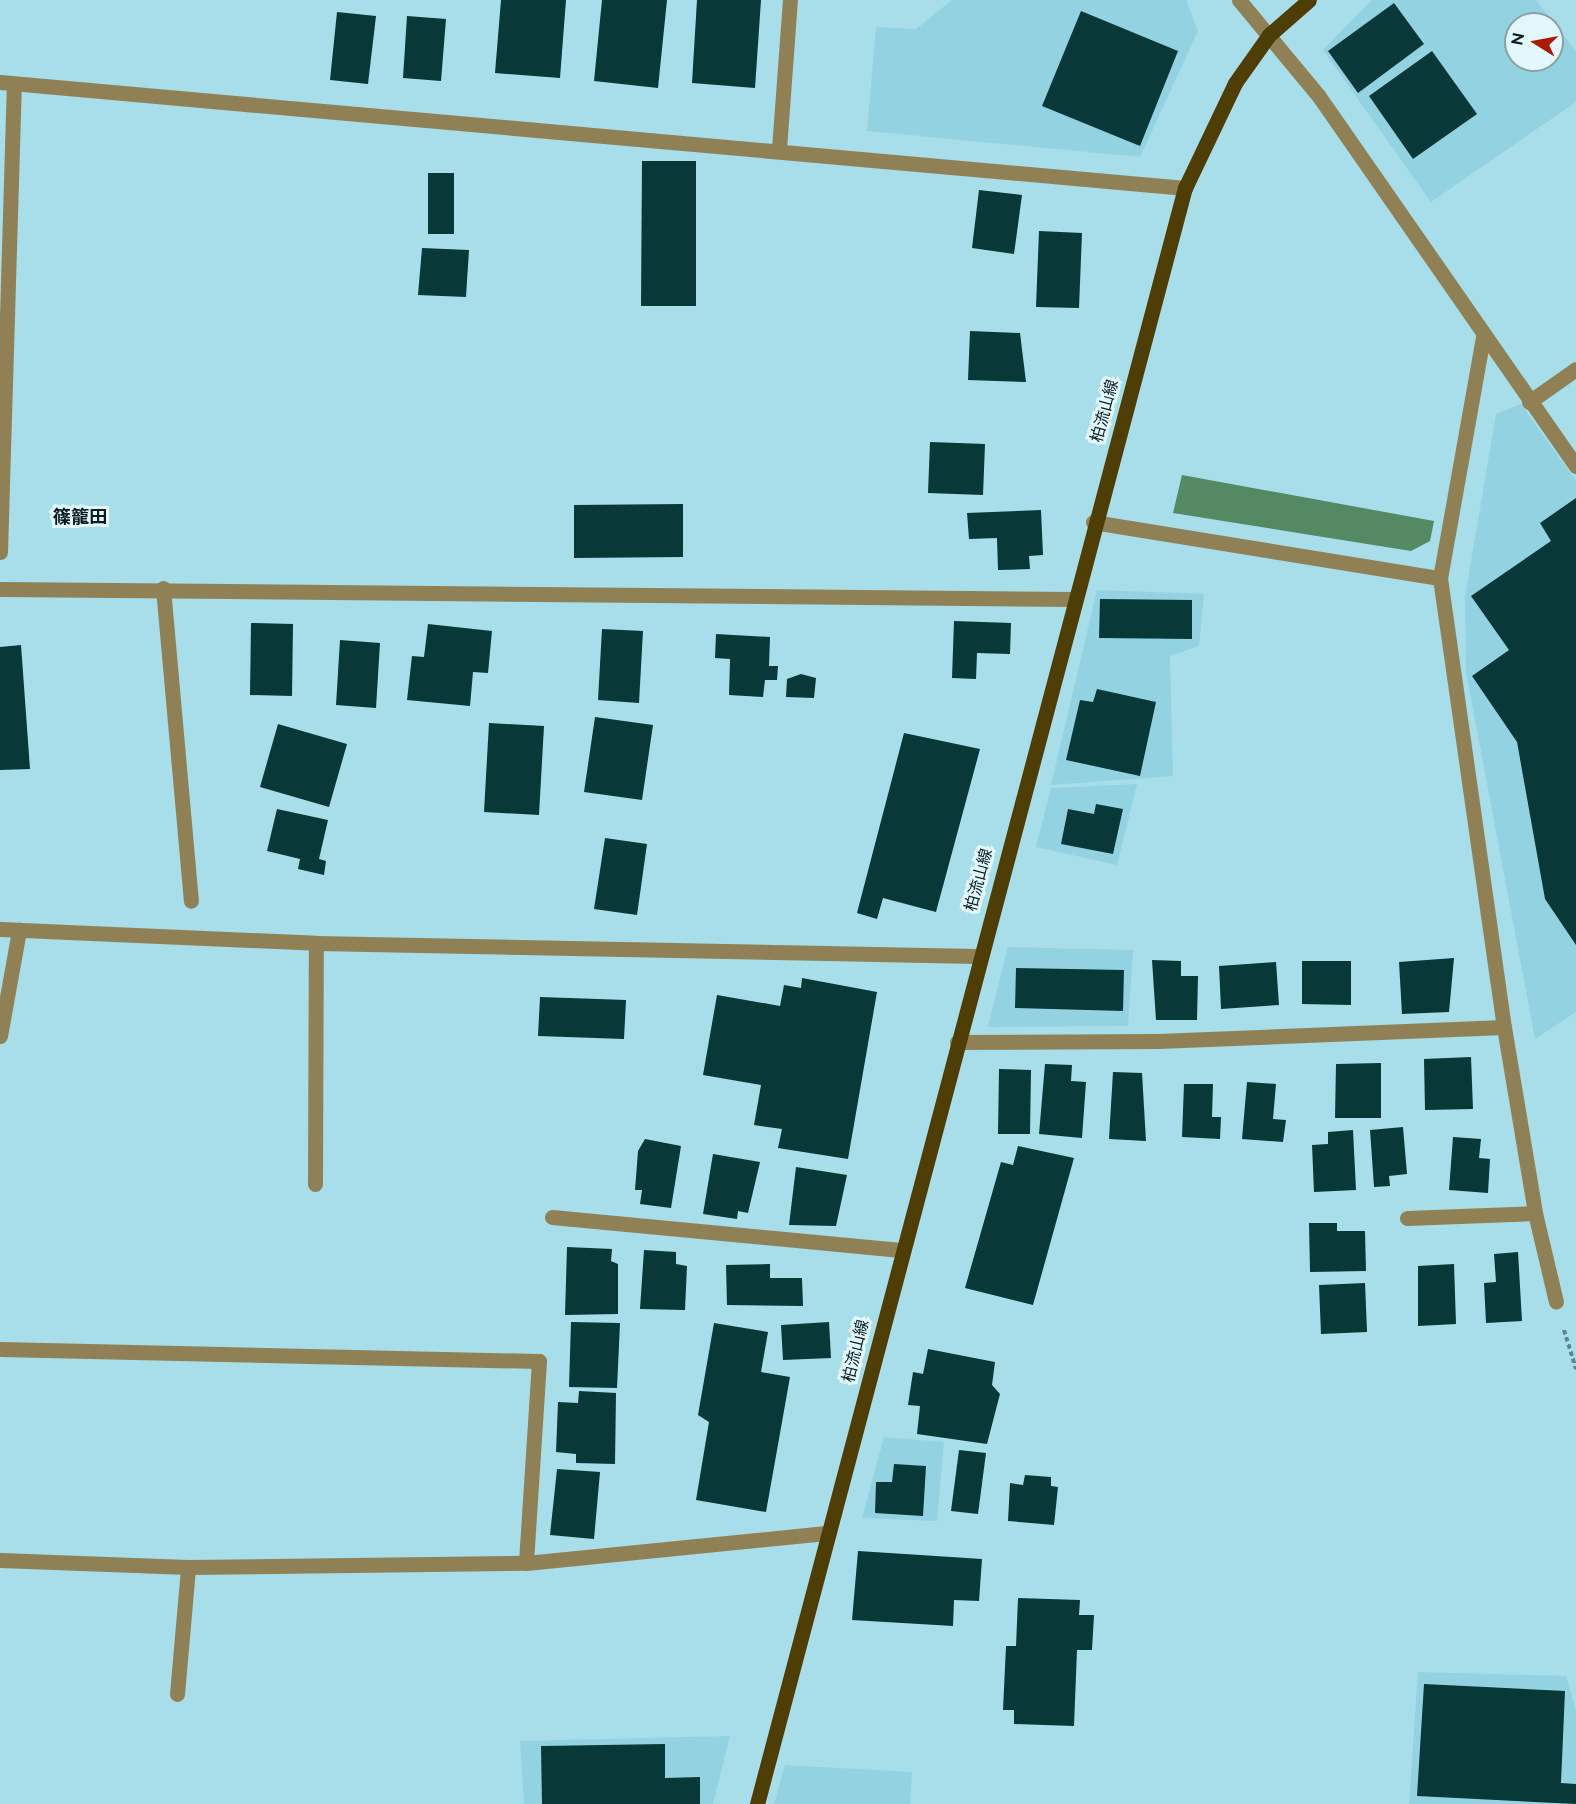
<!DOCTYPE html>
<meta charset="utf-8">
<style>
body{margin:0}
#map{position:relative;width:1576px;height:1804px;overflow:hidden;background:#a7dee9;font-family:Raleway,"Noto Sans JP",sans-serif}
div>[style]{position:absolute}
.built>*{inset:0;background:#93d3e1}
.water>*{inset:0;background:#558963}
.building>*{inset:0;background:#083837}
.path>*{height:4px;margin-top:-2px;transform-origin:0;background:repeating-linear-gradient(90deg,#5d858d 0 4.5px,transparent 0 7.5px)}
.minor>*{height:15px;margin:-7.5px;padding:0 7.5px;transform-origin:7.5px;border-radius:7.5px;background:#8f8155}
.major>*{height:15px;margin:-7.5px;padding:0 7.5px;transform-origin:7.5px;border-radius:7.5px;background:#4e3e06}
span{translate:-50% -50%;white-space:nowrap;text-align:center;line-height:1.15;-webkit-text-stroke:6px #e3f8fd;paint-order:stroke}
.street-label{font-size:16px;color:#071d21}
.neighbourhood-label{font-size:18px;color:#071d21;font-weight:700}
.north{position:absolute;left:1504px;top:12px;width:60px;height:60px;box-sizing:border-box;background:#e3f8fd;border:2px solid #8ba0a5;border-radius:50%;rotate:281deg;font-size:16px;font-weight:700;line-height:24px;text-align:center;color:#071d21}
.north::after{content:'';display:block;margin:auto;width:21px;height:27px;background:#a91a00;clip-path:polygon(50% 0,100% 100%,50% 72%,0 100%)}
</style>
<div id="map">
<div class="built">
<div style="clip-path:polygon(952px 0,1186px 0,1198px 31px,1140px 157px,867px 131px,876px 27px,916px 29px)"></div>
<div style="clip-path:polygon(evenodd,1372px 0,1536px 0,1576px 51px,1576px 102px,1431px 202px,1323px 50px,1372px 0,1516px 24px,1552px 24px,1552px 60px,1516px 60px,1516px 24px)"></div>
<div style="clip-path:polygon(1521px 404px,1576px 481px,1576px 1012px,1535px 1039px,1466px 672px,1465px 597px,1496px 414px)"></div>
<div style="clip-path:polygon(1097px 590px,1204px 594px,1199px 646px,1170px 656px,1173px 776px,1051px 785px)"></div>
<div style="clip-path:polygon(1137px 784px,1117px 865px,1036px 847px,1051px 788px)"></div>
<div style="clip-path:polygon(1008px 947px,1133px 950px,1128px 1026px,988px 1027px)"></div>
<div style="clip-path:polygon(884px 1437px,944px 1442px,937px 1521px,862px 1518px)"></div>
<div style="clip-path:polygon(1418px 1672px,1566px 1676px,1576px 1710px,1576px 1804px,1409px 1804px)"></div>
<div style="clip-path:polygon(730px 1736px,713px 1804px,524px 1804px,520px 1741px)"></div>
<div style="clip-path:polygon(785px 1765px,912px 1772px,910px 1804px,774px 1804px)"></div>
</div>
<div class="water">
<div style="clip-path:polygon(1182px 475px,1434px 521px,1430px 541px,1411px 551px,1173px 513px)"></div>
</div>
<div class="building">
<div style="clip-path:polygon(501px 0,566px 0,560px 78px,495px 73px)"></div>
<div style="clip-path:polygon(602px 0,667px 0,658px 88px,594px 81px)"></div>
<div style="clip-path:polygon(697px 0,761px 0,755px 88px,692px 83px)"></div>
<div style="clip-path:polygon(1394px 3px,1424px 44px,1358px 93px,1328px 51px)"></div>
<div style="clip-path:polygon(1081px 11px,1178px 51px,1140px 146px,1042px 106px)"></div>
<div style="clip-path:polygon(337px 12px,376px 16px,368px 84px,330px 80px)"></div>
<div style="clip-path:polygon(407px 16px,446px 19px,441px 81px,403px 78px)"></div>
<div style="clip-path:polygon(1432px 51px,1477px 114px,1413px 159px,1369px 96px)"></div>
<div style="clip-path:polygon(642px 161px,696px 161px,696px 306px,641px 306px)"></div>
<div style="clip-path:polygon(428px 173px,454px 173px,454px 234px,428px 234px)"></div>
<div style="clip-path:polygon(979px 190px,1022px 195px,1014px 254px,972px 248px)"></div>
<div style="clip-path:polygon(1039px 231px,1082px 233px,1079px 308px,1036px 307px)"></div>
<div style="clip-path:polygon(422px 248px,469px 250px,466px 297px,418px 295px)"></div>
<div style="clip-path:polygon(970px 331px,1020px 333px,1026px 382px,968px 380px)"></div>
<div style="clip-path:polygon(930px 442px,985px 444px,983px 495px,928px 493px)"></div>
<div style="clip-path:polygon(1576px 498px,1576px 945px,1545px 899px,1517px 742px,1472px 676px,1509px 650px,1471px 596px,1551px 541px,1540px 523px)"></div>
<div style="clip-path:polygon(683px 504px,683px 557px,574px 558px,574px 505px)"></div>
<div style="clip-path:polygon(1041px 510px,1043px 555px,1029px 556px,1030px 569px,998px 570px,997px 538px,969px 539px,967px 513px)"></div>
<div style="clip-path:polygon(1100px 599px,1192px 600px,1192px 639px,1099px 638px)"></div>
<div style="clip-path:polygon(954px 621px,1011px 623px,1010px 654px,977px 653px,976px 679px,952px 678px)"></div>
<div style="clip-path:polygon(251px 623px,293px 624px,292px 696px,250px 695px)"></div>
<div style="clip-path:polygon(428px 624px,492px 631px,488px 673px,473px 672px,470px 706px,407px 700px,412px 656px,424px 657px)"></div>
<div style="clip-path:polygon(602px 629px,643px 631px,639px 703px,598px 700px)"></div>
<div style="clip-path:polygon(716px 634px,770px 637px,769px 666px,778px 666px,777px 680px,765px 680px,763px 697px,729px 695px,730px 659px,715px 658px)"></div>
<div style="clip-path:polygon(340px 640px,380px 643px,376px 708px,336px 705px)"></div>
<div style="clip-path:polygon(21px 645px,30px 769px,0 770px,0 647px)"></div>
<div style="clip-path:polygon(801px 674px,816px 678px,814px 698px,786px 697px,787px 679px)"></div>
<div style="clip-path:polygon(1097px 689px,1156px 702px,1140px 776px,1066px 760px,1080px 700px,1093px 702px)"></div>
<div style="clip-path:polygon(595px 717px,653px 725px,642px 800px,584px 792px)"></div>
<div style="clip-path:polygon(489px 723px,544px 726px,539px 815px,484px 812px)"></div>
<div style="clip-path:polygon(278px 724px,347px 744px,329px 807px,260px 787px)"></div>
<div style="clip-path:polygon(904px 733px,980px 749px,936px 912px,883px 898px,877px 919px,857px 913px)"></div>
<div style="clip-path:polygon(1096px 804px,1123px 809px,1113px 854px,1061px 844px,1068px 809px,1094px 814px)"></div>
<div style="clip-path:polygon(277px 809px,328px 820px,319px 859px,326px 861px,324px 875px,298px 869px,300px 859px,267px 851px)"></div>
<div style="clip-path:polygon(605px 838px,647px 844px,637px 915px,594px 909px)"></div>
<div style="clip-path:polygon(1454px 958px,1449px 1012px,1402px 1014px,1399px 962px)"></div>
<div style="clip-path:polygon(1152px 960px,1181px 961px,1181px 976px,1198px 976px,1197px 1020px,1156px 1020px)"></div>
<div style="clip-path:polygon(1302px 961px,1351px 961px,1351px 1005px,1302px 1004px)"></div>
<div style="clip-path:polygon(1276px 962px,1279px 1005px,1221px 1009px,1219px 966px)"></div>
<div style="clip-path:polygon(1016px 968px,1124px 970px,1123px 1011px,1015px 1008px)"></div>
<div style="clip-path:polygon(802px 978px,877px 992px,848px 1159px,778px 1148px,782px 1129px,754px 1125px,761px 1085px,703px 1075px,717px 995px,780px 1006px,784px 985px,801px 988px)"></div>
<div style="clip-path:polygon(540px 997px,626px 1000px,624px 1039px,538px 1036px)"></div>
<div style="clip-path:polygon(1471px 1057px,1473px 1109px,1425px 1110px,1424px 1059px)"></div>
<div style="clip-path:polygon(1381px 1063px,1381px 1118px,1335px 1118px,1336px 1064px)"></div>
<div style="clip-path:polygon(1045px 1064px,1072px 1065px,1071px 1081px,1086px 1082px,1082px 1138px,1039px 1134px)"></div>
<div style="clip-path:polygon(999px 1069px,1031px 1070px,1030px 1134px,998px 1134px)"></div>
<div style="clip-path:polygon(1113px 1072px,1142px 1073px,1146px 1141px,1109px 1139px)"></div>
<div style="clip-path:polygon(1247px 1082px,1276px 1084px,1273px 1119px,1286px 1120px,1283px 1142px,1242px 1139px)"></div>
<div style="clip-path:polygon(1184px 1084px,1213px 1084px,1212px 1117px,1221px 1117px,1220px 1139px,1182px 1137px)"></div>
<div style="clip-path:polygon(1403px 1127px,1407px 1174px,1389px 1176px,1390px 1186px,1374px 1187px,1370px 1130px)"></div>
<div style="clip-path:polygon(1353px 1130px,1356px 1190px,1314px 1192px,1312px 1145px,1328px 1144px,1328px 1132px)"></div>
<div style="clip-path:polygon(1453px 1137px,1481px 1139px,1479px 1158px,1490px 1159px,1488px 1193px,1449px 1190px)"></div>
<div style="clip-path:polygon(645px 1139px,681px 1146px,671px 1208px,640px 1204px,642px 1190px,635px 1190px,638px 1151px)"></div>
<div style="clip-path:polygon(1018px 1146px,1074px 1158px,1033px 1305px,965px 1288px,1001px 1162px,1013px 1165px)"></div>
<div style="clip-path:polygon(713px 1154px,760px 1162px,748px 1213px,738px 1211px,737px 1219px,703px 1214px)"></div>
<div style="clip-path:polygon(796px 1167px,847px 1175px,836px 1226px,789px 1225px)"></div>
<div style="clip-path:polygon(1309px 1223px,1337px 1223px,1337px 1231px,1365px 1231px,1366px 1271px,1310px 1272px)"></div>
<div style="clip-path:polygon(567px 1247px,612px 1249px,611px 1261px,618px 1264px,618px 1314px,565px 1315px)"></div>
<div style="clip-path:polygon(644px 1250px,676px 1252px,676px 1264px,687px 1266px,685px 1310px,640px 1309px)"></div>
<div style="clip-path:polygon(1518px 1252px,1522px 1321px,1486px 1323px,1484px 1283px,1496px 1282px,1494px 1254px)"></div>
<div style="clip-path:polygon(770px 1264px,770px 1278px,802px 1278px,803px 1306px,727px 1305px,726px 1265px)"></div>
<div style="clip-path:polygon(1454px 1264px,1456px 1324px,1418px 1326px,1418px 1266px)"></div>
<div style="clip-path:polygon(1365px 1283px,1367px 1332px,1321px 1334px,1319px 1285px)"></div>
<div style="clip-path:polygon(571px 1322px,620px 1323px,617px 1388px,569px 1387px)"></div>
<div style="clip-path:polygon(829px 1322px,831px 1358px,783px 1360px,781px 1325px)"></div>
<div style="clip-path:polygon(714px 1323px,768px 1332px,761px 1372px,790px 1377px,766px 1512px,696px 1500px,709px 1422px,698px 1415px)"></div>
<div style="clip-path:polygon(928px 1349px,995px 1362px,992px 1385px,1000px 1394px,987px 1444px,917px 1434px,920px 1406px,908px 1405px,913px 1372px,923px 1374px)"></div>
<div style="clip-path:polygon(579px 1391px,616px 1393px,615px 1464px,576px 1463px,576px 1454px,556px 1452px,558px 1402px,578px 1403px)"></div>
<div style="clip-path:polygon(959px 1450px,986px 1453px,978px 1514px,951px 1511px)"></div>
<div style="clip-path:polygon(894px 1464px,926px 1466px,923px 1516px,875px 1513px,876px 1482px,892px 1482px)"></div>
<div style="clip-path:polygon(557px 1469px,600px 1472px,594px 1539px,550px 1535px)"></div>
<div style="clip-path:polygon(1025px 1475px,1051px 1477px,1051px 1486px,1058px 1487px,1054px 1525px,1008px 1521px,1010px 1483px,1023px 1485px)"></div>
<div style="clip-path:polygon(858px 1551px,982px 1559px,979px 1601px,954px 1600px,953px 1626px,852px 1620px)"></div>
<div style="clip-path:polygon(1018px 1598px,1080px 1600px,1079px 1615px,1094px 1615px,1092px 1650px,1077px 1650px,1074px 1726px,1014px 1724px,1014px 1710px,1003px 1710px,1006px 1646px,1016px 1646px)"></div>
<div style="clip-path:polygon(1424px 1684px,1565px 1691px,1561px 1783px,1576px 1784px,1576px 1804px,1417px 1796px)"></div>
<div style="clip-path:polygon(665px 1744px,665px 1778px,700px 1777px,700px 1804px,542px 1804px,541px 1746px)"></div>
</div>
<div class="path">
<div style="left:1564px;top:1330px;width:41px;rotate:72.9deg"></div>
</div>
<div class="minor">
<div style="left:1239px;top:0;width:124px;rotate:50.3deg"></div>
<div style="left:1318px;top:95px;width:452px;rotate:55.2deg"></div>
<div style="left:0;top:82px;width:1190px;rotate:5.11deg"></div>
<div style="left:779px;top:149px;width:149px;rotate:-85.8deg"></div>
<div style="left:1483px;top:337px;width:245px;rotate:100.1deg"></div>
<div style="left:1440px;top:578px;width:454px;rotate:81.9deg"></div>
<div style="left:1504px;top:1027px;width:189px;rotate:80.5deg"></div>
<div style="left:1535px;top:1213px;width:91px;rotate:76.7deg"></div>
<div style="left:1529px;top:402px;width:57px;rotate:-35.1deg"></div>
<div style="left:1093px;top:522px;width:351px;rotate:9.2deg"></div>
<div style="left:0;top:552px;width:469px;rotate:-88.3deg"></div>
<div style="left:163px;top:588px;width:314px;rotate:84.9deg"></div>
<div style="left:0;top:589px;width:1074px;rotate:0.53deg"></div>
<div style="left:0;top:929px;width:316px;rotate:2.5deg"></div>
<div style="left:316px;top:943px;width:661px;rotate:1.13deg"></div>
<div style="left:0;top:1036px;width:108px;rotate:-79.8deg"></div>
<div style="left:957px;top:1042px;width:201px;rotate:-0.3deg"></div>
<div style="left:1158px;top:1041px;width:346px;rotate:-2.3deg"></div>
<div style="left:315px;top:1184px;width:241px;rotate:-89.8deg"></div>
<div style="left:552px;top:1217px;width:350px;rotate:5.4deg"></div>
<div style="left:1407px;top:1218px;width:128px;rotate:-2.2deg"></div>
<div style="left:0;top:1349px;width:539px;rotate:1.28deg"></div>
<div style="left:539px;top:1361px;width:202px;rotate:93.7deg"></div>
<div style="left:0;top:1560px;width:188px;rotate:2.1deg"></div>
<div style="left:188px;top:1567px;width:338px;rotate:-0.7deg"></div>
<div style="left:526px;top:1563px;width:304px;rotate:-5.7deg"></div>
<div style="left:177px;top:1694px;width:127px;rotate:-85deg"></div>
</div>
<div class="major">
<div style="left:757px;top:1804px;width:1672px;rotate:-75.17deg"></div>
<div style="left:1185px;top:188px;width:116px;rotate:-64.5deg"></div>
<div style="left:1235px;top:83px;width:59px;rotate:-54.7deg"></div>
<div style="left:1269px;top:35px;width:53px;rotate:-41.2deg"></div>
</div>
<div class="street-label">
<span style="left:1105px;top:411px;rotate:-75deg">柏流山線</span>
<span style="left:979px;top:880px;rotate:-75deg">柏流山線</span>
<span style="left:856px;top:1351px;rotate:-76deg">柏流山線</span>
</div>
<div class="neighbourhood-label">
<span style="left:80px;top:517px">篠籠田</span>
</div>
<div class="north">N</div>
</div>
